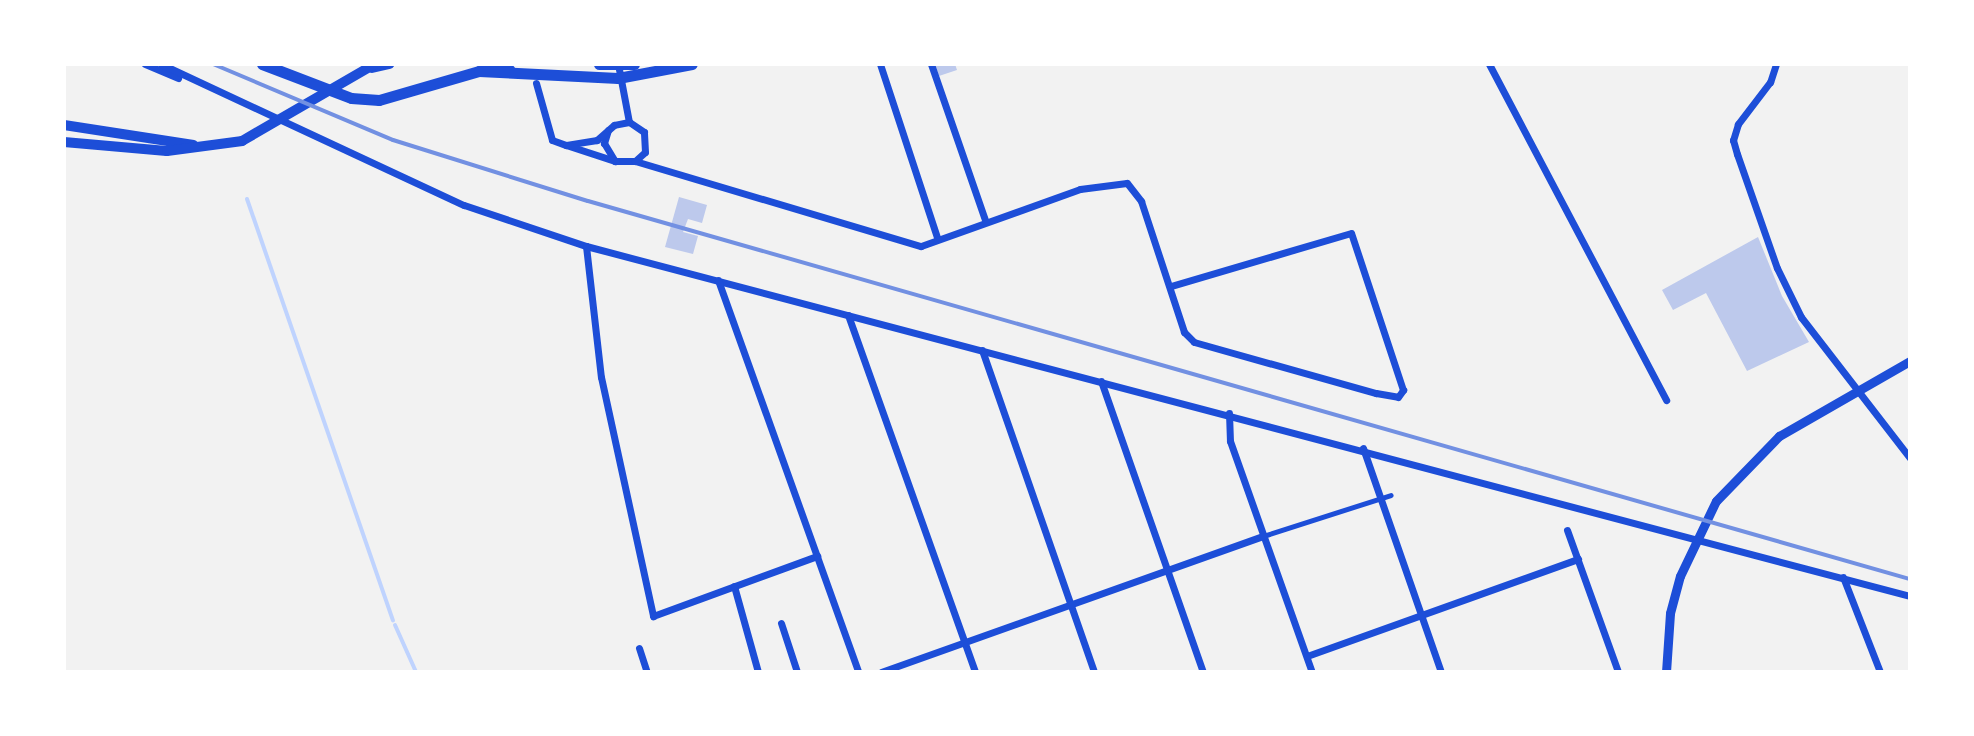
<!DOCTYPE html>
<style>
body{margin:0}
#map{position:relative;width:1974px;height:736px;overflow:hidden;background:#f2f2f2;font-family:"IBM Plex Sans",sans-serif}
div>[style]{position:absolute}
.stream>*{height:4px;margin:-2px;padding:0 2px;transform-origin:2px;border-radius:2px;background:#bfd3fe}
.building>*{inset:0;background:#bdc9ec}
.pedestrian>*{height:5px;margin:-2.5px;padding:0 2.5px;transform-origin:2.5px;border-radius:2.5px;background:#1d4ed8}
.minor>*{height:7px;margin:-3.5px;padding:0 3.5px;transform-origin:3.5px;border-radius:3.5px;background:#1d4ed8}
.tertiary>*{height:9px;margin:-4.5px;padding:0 4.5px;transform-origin:4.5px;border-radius:4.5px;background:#1d4ed8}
.secondary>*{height:10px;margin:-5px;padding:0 5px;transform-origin:5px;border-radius:5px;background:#1d4ed8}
.primary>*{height:11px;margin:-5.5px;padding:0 5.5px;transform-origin:5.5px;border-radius:5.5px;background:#1d4ed8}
.rail>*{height:4px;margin:-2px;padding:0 2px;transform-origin:2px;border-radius:2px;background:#7290e2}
span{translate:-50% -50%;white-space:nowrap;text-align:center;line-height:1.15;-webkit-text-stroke:7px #fff;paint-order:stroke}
.frame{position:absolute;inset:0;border:66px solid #fff;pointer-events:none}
</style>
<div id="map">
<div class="stream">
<div style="left:247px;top:199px;width:446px;rotate:70.9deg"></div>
<div style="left:395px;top:625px;width:51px;rotate:65.9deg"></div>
</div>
<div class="building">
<div style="clip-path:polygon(935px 64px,955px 64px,957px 70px,939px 76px)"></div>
<div style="clip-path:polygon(679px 197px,707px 205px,702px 223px,688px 219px,683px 232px,698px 236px,693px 254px,665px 247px)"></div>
<div style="clip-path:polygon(1758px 237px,1782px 296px,1809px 342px,1747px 371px,1706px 293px,1673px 310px,1662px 290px)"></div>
</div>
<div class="pedestrian">
<div style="left:1263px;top:536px;width:134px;rotate:-17.8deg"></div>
</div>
<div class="minor">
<div style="left:145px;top:64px;width:36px;rotate:23deg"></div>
<div style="left:161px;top:64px;width:334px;rotate:25deg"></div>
<div style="left:464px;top:205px;width:129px;rotate:18.6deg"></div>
<div style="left:586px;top:246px;width:1369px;rotate:14.81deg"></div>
<div style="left:618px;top:64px;width:59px;rotate:79.3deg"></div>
<div style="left:880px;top:64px;width:182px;rotate:71.8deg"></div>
<div style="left:931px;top:64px;width:165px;rotate:70.9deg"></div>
<div style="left:1489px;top:64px;width:380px;rotate:62.2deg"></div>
<div style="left:1776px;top:64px;width:19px;rotate:108deg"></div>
<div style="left:1770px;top:82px;width:53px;rotate:127.3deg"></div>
<div style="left:1738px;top:124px;width:17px;rotate:107deg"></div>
<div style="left:1733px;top:140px;width:15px;rotate:74deg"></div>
<div style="left:1737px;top:154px;width:121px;rotate:70.7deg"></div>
<div style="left:1777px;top:268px;width:55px;rotate:63.9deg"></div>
<div style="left:1801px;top:317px;width:178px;rotate:52.3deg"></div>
<div style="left:536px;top:83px;width:59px;rotate:74.3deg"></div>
<div style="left:552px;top:140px;width:15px;rotate:20deg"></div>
<div style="left:608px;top:130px;width:14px;rotate:107deg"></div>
<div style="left:604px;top:143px;width:21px;rotate:59deg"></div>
<div style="left:615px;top:161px;width:20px"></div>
<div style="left:635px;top:161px;width:13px;rotate:-42deg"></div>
<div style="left:645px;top:152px;width:20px;rotate:-93deg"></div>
<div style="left:644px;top:132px;width:18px;rotate:-146deg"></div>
<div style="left:629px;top:122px;width:15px;rotate:169deg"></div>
<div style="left:614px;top:125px;width:23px;rotate:139deg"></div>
<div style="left:597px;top:140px;width:31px;rotate:171deg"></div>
<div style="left:566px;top:145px;width:52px;rotate:18.1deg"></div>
<div style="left:635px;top:161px;width:298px;rotate:16.6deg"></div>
<div style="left:921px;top:246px;width:169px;rotate:-19.7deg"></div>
<div style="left:1080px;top:189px;width:47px;rotate:-7.3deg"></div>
<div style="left:1127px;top:183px;width:23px;rotate:52deg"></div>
<div style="left:1141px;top:201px;width:138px;rotate:71.8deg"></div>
<div style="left:1184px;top:332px;width:14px;rotate:45deg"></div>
<div style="left:1194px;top:342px;width:189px;rotate:15.7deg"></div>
<div style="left:1376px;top:393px;width:22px;rotate:10deg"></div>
<div style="left:1398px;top:397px;width:9px;rotate:-54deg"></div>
<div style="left:1403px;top:390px;width:165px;rotate:-108.3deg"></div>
<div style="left:1351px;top:233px;width:188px;rotate:163.6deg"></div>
<div style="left:586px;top:246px;width:132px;rotate:83.5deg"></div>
<div style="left:601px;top:377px;width:245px;rotate:77.7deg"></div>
<div style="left:653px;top:616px;width:175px;rotate:-20.1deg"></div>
<div style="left:718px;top:280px;width:416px;rotate:70.3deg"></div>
<div style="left:848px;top:315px;width:379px;rotate:70.4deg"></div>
<div style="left:982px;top:350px;width:341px;rotate:70.8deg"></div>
<div style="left:1101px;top:381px;width:308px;rotate:70.7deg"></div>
<div style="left:1229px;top:413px;width:28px;rotate:88deg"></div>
<div style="left:1230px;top:441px;width:245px;rotate:70.5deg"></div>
<div style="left:1363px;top:448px;width:237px;rotate:70.8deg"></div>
<div style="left:1567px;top:530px;width:151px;rotate:70.2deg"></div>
<div style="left:1843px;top:577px;width:102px;rotate:68.7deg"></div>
<div style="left:734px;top:586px;width:89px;rotate:74.4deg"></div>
<div style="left:781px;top:623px;width:52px;rotate:71.9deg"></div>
<div style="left:639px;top:648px;width:25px;rotate:72deg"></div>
<div style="left:1307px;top:656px;width:288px;rotate:-19.7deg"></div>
<div style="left:881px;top:672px;width:405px;rotate:-19.6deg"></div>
</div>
<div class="tertiary">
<div style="left:1666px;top:672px;width:59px;rotate:-86.1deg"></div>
<div style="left:1670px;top:613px;width:38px;rotate:-75deg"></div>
<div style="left:1680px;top:576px;width:83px;rotate:-64.4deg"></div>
<div style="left:1716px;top:501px;width:91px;rotate:-45.9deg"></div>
<div style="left:1779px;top:436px;width:151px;rotate:-29.8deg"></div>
</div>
<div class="secondary">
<div style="left:485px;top:64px;width:26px;rotate:13deg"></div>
<div style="left:372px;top:68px;width:18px;rotate:-13deg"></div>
<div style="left:64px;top:125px;width:131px;rotate:8.8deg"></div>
<div style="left:64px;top:142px;width:103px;rotate:5deg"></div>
<div style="left:167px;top:151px;width:76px;rotate:-7.6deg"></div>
<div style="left:242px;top:141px;width:154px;rotate:-30.1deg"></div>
</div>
<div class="primary">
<div style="left:262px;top:64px;width:95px;rotate:20.9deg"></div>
<div style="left:351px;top:98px;width:28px;rotate:4deg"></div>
<div style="left:379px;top:100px;width:104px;rotate:-16.2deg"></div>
<div style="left:479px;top:71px;width:139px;rotate:2.9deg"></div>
<div style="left:618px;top:78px;width:75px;rotate:-10.7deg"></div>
<div style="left:599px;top:64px;width:35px"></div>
</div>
<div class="rail">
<div style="left:213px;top:64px;width:195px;rotate:22.9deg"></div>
<div style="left:393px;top:140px;width:204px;rotate:17.4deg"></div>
<div style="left:588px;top:201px;width:1375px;rotate:15.96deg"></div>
</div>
<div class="frame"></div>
</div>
